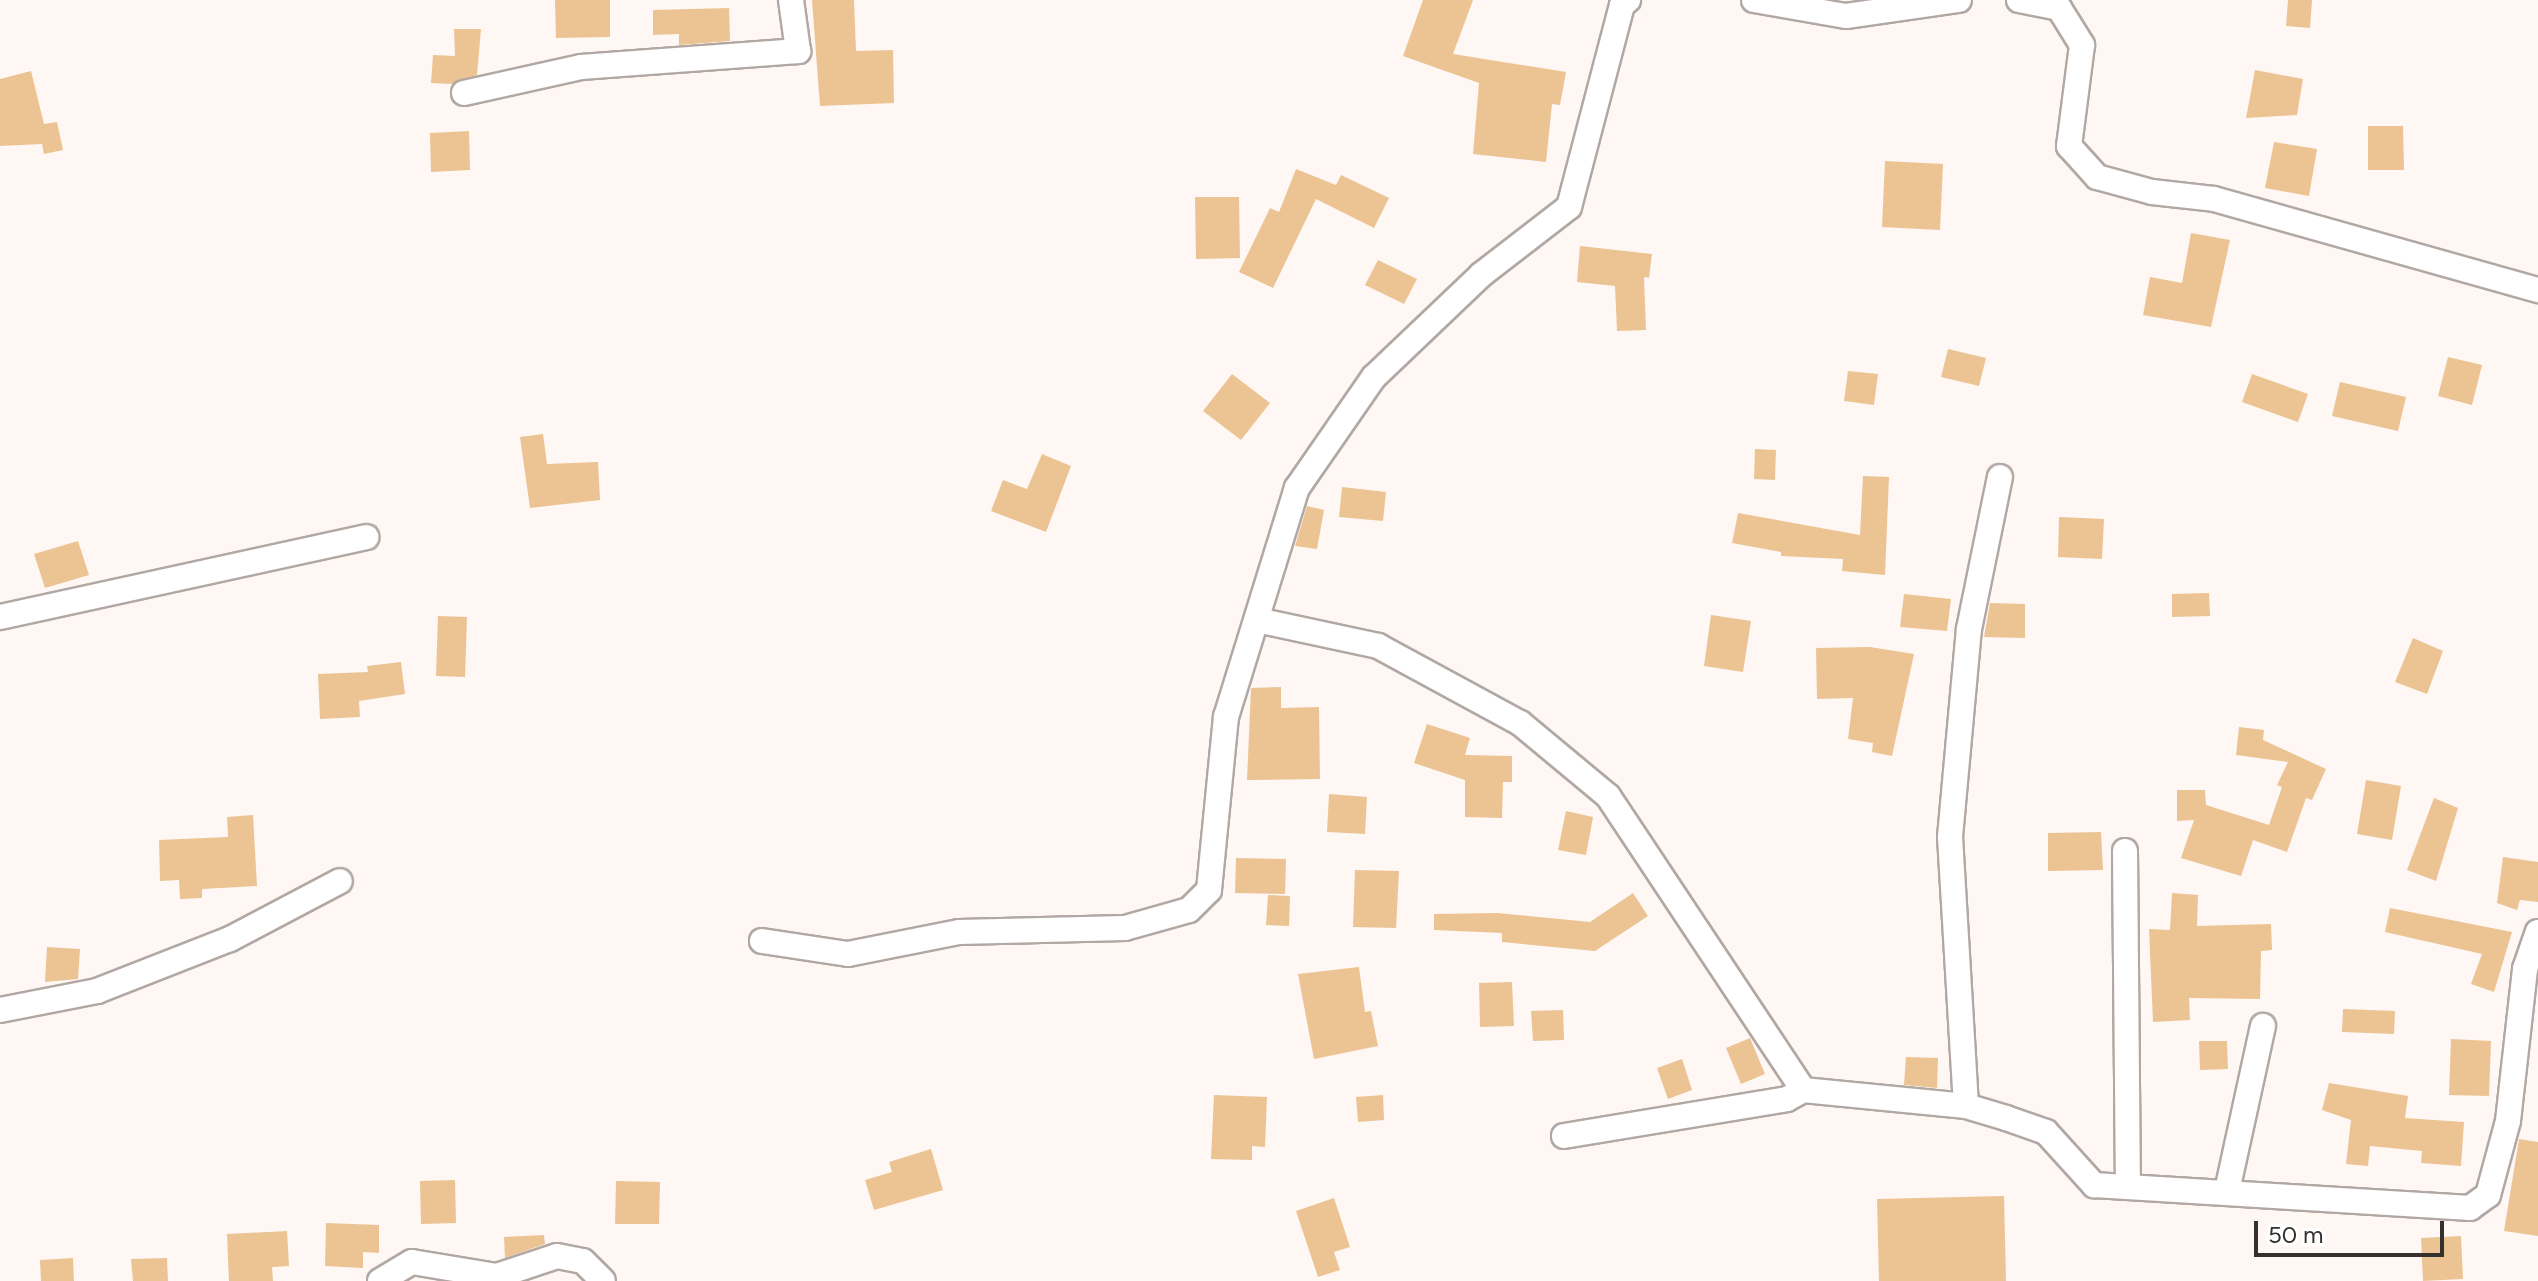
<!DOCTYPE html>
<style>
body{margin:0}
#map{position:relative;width:2538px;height:1281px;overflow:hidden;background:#fef7f4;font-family:Figtree,sans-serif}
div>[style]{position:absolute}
.building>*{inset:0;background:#ecc494}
.roads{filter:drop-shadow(2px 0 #b2a8a3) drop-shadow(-2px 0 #b2a8a3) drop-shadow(0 2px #b2a8a3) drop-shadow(0 -2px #b2a8a3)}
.street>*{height:24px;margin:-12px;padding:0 12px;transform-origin:12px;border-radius:12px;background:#fff}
span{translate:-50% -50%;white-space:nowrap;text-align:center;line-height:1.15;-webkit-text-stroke:6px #fff;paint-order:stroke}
.scale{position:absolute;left:2254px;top:1221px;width:190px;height:36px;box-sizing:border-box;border:4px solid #34302e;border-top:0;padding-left:10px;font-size:24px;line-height:28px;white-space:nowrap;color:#34302e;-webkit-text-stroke:6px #fff;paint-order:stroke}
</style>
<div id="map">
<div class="building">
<div style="clip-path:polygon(555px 0,610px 0,610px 37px,556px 38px)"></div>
<div style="clip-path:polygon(812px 0,854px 0,856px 51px,893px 50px,894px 103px,820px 106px)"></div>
<div style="clip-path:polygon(1423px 0,1473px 0,1453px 54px,1566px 72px,1560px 105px,1552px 104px,1546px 162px,1473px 154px,1479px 83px,1403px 56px)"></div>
<div style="clip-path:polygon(2288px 0,2312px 0,2310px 28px,2286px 26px)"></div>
<div style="clip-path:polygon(729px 8px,730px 41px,679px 45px,679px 34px,653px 35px,653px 10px)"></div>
<div style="clip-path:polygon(454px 29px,481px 29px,477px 75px,452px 84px,431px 83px,433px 55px,455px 56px)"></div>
<div style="clip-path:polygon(2255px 70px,2303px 79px,2297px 115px,2246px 118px)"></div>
<div style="clip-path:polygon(31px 71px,44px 124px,57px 122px,63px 150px,44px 154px,42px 144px,0 146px,0 79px)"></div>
<div style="clip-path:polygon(2368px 126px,2403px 126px,2404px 170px,2368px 170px)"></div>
<div style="clip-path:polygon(469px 131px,470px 170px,431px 172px,430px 133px)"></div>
<div style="clip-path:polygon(2274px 142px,2317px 149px,2309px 196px,2265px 188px)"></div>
<div style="clip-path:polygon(1885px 161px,1943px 164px,1940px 230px,1882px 227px)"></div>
<div style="clip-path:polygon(1296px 169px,1336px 185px,1341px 175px,1389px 198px,1374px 228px,1316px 199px,1273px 288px,1239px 272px,1270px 208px,1279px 212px)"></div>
<div style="clip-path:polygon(1195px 197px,1239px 197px,1240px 258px,1196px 259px)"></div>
<div style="clip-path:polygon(2191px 233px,2230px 240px,2211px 327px,2143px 315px,2150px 277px,2182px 283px)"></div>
<div style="clip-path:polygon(1580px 246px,1652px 254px,1649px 278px,1644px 277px,1646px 330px,1617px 331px,1615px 286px,1577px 282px)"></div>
<div style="clip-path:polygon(1378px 260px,1417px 279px,1404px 304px,1365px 285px)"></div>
<div style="clip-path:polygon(1948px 349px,1986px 358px,1979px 386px,1941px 377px)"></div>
<div style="clip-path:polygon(2448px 357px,2482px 365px,2472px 405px,2438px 396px)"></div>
<div style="clip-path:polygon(1848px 371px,1878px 374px,1874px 405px,1844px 401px)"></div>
<div style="clip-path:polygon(1232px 374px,1270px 403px,1241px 440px,1203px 411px)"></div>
<div style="clip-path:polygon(2252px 374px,2308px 394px,2298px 422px,2242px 402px)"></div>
<div style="clip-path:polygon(2340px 382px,2406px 397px,2398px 431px,2332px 416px)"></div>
<div style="clip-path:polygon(543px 434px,547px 464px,598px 462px,600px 500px,530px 508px,520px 437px)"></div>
<div style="clip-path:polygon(1755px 449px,1776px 450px,1775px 480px,1754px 479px)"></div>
<div style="clip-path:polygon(1042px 454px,1071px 466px,1046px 532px,991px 511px,1003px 480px,1027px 489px)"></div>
<div style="clip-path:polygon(1863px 476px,1889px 477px,1885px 575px,1842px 571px,1843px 559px,1781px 556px,1781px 552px,1732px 543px,1738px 513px,1860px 535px)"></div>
<div style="clip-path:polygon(1342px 487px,1386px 492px,1383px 521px,1339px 517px)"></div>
<div style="clip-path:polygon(1307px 506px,1324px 510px,1317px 549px,1295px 546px)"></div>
<div style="clip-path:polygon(2059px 517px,2104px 519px,2102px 559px,2058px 557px)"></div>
<div style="clip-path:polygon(78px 541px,89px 575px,45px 588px,34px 554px)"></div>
<div style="clip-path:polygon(2209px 593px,2210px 616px,2172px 617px,2172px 594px)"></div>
<div style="clip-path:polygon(1904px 594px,1951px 599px,1947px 631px,1900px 627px)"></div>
<div style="clip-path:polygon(1990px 603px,2025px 604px,2025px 638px,1984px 637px)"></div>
<div style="clip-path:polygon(1711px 615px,1751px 621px,1743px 672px,1704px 666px)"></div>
<div style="clip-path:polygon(438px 616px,467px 617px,465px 677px,436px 676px)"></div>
<div style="clip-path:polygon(2413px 638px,2443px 651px,2427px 694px,2395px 682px)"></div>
<div style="clip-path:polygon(1870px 647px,1914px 654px,1892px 756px,1872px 752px,1873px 743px,1848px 739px,1853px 698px,1817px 699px,1816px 648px)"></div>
<div style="clip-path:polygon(401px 662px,405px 694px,359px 701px,360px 717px,320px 719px,318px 674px,368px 672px,367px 666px)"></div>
<div style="clip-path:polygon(1281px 687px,1281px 708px,1319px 707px,1320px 779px,1247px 780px,1251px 688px)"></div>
<div style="clip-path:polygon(1427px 724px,1470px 738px,1465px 755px,1512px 756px,1512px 782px,1503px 782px,1502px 818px,1465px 817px,1465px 780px,1414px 763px)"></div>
<div style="clip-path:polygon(2239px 727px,2264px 730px,2263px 740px,2326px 769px,2312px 800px,2306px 798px,2287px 852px,2253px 840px,2241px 876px,2181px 858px,2194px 820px,2177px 821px,2177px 790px,2205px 790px,2206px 805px,2269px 825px,2282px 787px,2277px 785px,2288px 762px,2236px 755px)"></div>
<div style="clip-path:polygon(2366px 780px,2401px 786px,2392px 840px,2357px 834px)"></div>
<div style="clip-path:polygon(1329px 794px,1367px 797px,1365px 834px,1327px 832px)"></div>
<div style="clip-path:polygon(2434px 798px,2458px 808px,2436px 881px,2407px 870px)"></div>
<div style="clip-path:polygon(1566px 811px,1593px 817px,1586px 855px,1558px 850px)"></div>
<div style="clip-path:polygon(253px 815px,257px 886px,202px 889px,202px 898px,180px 899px,179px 880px,160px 881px,159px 840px,228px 837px,227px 817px)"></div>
<div style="clip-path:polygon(2101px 832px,2103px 870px,2048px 871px,2048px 833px)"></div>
<div style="clip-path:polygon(2503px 857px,2538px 862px,2538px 902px,2520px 900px,2517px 910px,2497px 903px)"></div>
<div style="clip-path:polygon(1236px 858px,1286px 859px,1285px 894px,1235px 893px)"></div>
<div style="clip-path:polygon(1355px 870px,1399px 871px,1396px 928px,1353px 927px)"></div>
<div style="clip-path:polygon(1633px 893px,1648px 916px,1595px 951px,1502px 942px,1502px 933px,1434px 930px,1434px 914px,1497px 913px,1590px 922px)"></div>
<div style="clip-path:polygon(2172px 893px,2198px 895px,2197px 926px,2271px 924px,2272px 950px,2261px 951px,2260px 999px,2189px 998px,2190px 1020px,2153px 1022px,2149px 929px,2170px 930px)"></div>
<div style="clip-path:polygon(1268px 895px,1290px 896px,1289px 926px,1266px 925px)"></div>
<div style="clip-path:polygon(2390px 908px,2512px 932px,2494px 992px,2471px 984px,2482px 954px,2385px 932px)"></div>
<div style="clip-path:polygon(47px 947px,80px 949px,78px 979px,45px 982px)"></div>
<div style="clip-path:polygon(1359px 967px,1365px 1012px,1371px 1011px,1378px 1046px,1314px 1059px,1298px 974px)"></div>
<div style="clip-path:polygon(1512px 982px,1514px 1026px,1480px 1027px,1479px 983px)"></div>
<div style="clip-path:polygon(2343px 1009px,2395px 1011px,2394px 1034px,2342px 1032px)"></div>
<div style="clip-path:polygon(1563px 1010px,1564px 1040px,1533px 1041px,1531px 1011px)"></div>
<div style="clip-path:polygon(1750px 1038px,1765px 1074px,1741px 1084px,1726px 1048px)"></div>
<div style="clip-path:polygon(2451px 1039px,2491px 1041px,2489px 1096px,2449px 1095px)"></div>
<div style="clip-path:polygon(2199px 1041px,2227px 1041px,2228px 1069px,2200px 1070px)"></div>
<div style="clip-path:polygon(1906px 1057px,1938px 1058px,1937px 1088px,1904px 1085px)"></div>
<div style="clip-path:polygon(1682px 1059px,1692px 1090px,1668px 1099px,1657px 1068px)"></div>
<div style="clip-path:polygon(2329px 1083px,2408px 1096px,2405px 1118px,2464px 1122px,2461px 1166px,2421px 1163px,2422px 1151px,2370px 1146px,2368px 1166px,2346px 1164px,2351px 1120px,2322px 1110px)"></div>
<div style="clip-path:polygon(1214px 1095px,1267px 1097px,1265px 1147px,1252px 1146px,1252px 1160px,1211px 1159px)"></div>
<div style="clip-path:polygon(1383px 1095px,1384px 1120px,1358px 1122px,1356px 1097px)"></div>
<div style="clip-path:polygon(2519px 1139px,2538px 1142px,2538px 1236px,2504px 1231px)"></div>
<div style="clip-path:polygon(931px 1149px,943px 1190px,874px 1210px,865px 1180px,892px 1172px,889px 1162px)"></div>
<div style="clip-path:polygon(455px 1180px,456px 1223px,421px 1224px,420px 1181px)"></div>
<div style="clip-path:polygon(616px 1181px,660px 1182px,659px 1224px,615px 1224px)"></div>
<div style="clip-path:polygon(2004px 1196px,2006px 1281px,1879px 1281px,1877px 1199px)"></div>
<div style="clip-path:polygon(1334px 1198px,1350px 1247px,1334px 1252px,1340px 1270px,1318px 1277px,1296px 1211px)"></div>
<div style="clip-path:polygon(326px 1223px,379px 1225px,379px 1253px,363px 1252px,363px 1268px,325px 1266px)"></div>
<div style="clip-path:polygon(287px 1231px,289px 1266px,272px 1267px,273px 1281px,229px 1281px,227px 1234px)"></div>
<div style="clip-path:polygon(544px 1235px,545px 1244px,505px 1258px,504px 1237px)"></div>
<div style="clip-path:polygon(2461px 1236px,2463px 1279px,2423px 1281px,2421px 1238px)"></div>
<div style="clip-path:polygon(73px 1258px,74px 1281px,41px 1281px,40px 1260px)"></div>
<div style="clip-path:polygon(167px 1258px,168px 1281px,133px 1281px,131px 1259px)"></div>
</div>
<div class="roads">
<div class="street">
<div style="left:1754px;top:0;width:93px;rotate:9.9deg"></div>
<div style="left:1846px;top:16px;width:114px;rotate:-8.1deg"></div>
<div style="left:2019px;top:0;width:41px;rotate:11.3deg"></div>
<div style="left:2059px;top:8px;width:44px;rotate:58.1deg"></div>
<div style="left:2082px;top:45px;width:102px;rotate:97.3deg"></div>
<div style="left:2069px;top:146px;width:42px;rotate:47.9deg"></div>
<div style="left:2097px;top:177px;width:57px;rotate:15.3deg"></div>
<div style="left:2152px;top:192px;width:62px;rotate:6.4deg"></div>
<div style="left:2214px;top:199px;width:337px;rotate:15.7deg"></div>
<div style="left:464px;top:93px;width:120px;rotate:-12.5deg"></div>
<div style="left:581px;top:67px;width:218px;rotate:-4.2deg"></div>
<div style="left:798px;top:51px;width:51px;rotate:-97.8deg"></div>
<div style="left:0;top:617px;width:375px;rotate:-12.3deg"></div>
<div style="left:1257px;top:620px;width:124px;rotate:12.1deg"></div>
<div style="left:1378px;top:646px;width:162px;rotate:28.5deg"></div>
<div style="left:1520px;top:723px;width:114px;rotate:39.7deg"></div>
<div style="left:1608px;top:796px;width:353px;rotate:56.4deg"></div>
<div style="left:2125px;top:851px;width:334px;rotate:89.5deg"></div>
<div style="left:762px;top:941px;width:87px;rotate:8.6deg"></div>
<div style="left:848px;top:954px;width:113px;rotate:-11.2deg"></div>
<div style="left:959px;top:932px;width:166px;rotate:-1.4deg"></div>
<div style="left:1125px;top:928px;width:66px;rotate:-15.7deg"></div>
<div style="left:1189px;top:910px;width:28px;rotate:-45deg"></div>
<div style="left:1209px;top:890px;width:174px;rotate:-84.4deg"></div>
<div style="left:1226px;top:717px;width:240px;rotate:-72.8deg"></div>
<div style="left:1297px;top:488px;width:135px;rotate:-55.3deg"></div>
<div style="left:1374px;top:377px;width:148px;rotate:-43.6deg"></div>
<div style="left:1481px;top:275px;width:111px;rotate:-37.7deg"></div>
<div style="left:1569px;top:207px;width:209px;rotate:-75.3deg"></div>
<div style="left:1622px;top:5px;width:8px;rotate:-40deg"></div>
<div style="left:0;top:1010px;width:99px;rotate:-11.1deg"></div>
<div style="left:97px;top:991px;width:143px;rotate:-21.4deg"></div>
<div style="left:230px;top:939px;width:124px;rotate:-27.8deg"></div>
<div style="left:1966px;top:1106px;width:269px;rotate:-93.4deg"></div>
<div style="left:1950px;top:837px;width:209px;rotate:-84.8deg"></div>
<div style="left:1969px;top:629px;width:155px;rotate:-78.5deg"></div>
<div style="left:1564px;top:1136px;width:226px;rotate:-9.4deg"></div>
<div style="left:1787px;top:1099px;width:18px;rotate:-29deg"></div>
<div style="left:1803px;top:1090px;width:164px;rotate:5.6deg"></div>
<div style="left:1966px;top:1106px;width:42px;rotate:16.7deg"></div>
<div style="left:2006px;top:1118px;width:42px;rotate:19.3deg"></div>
<div style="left:2046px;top:1132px;width:72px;rotate:47.8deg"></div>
<div style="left:2094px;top:1185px;width:377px;rotate:3.5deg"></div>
<div style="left:2470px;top:1208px;width:22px;rotate:-36deg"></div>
<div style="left:2488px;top:1195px;width:77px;rotate:-74.9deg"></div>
<div style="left:2508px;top:1121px;width:153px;rotate:-83.6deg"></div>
<div style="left:2525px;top:969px;width:39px;rotate:-71deg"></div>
<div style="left:2227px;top:1191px;width:169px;rotate:-77.7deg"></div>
<div style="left:380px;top:1281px;width:37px;rotate:-31deg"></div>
<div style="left:412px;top:1262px;width:86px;rotate:9.4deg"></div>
<div style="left:497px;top:1276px;width:63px;rotate:-18.4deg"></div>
<div style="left:557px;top:1256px;width:26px;rotate:11deg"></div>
<div style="left:583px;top:1261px;width:28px;rotate:45deg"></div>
</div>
</div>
<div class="scale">50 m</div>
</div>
